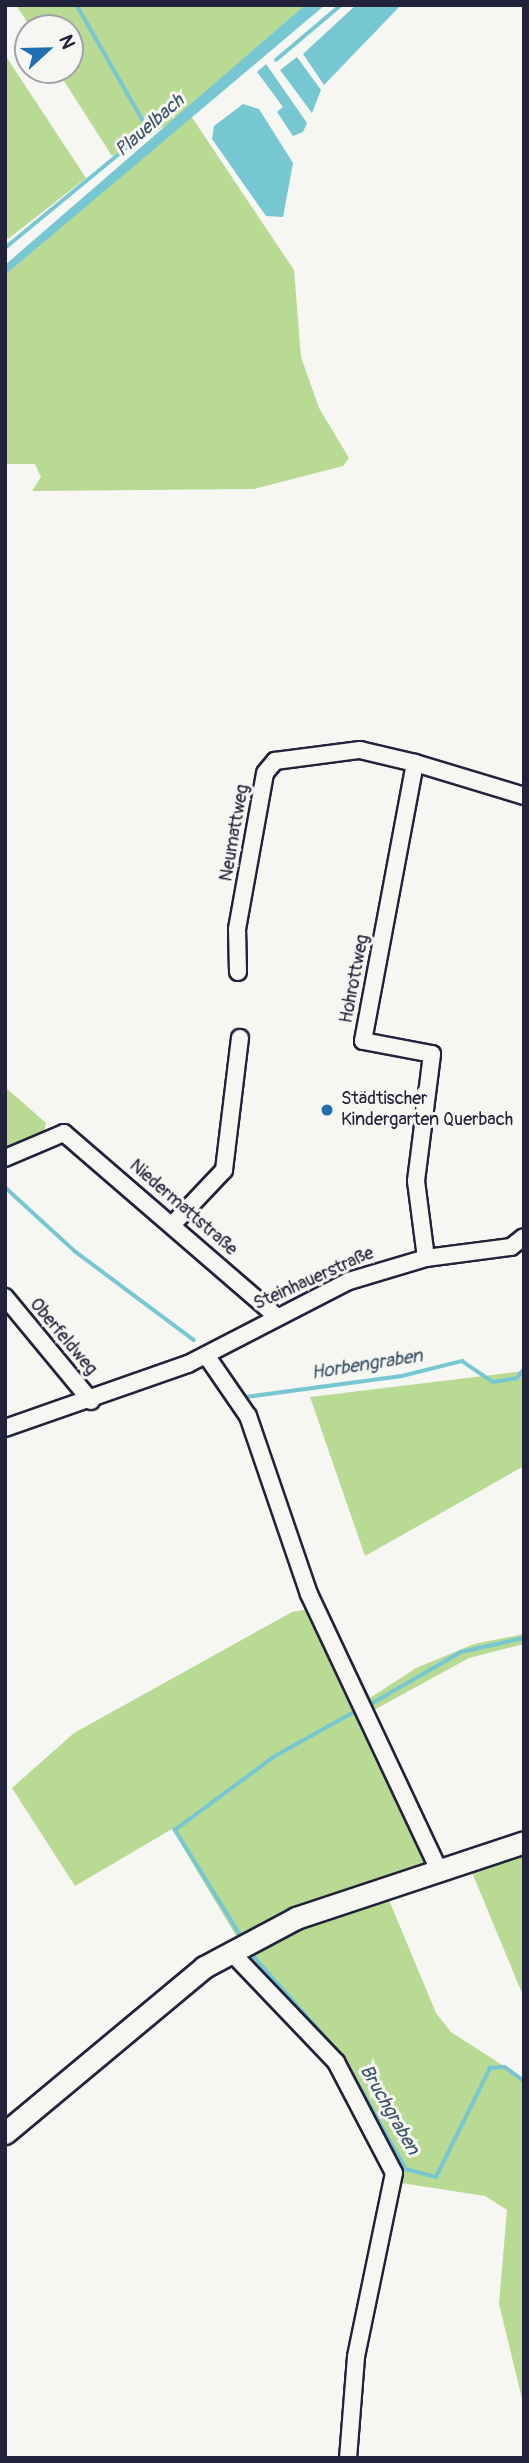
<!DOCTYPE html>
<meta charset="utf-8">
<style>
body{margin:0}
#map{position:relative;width:529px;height:2463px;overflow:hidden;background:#f6f6f2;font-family:Pangolin,sans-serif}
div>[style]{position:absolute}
.green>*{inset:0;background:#b9da93}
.water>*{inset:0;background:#77c7d2}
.stream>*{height:3.5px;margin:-1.75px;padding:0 1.75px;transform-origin:1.75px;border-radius:1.75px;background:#77c7d2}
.roads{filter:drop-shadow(2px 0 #22223b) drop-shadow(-2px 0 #22223b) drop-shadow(0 2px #22223b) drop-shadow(0 -2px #22223b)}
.minor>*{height:16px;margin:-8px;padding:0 8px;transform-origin:8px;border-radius:8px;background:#f6f6f2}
.major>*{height:21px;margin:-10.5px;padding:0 10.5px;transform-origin:10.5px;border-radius:10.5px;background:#f6f6f2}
.dots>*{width:19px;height:19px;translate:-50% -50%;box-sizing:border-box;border:4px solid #f6f6f2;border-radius:50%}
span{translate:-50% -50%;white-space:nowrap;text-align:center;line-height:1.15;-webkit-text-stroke:6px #f6f6f2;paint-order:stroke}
.street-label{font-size:18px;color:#22223b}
.poi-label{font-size:18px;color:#22223b}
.left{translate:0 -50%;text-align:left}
.water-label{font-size:19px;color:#3c5468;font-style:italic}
.frame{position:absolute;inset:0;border:7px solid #22223b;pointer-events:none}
.north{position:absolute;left:14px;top:14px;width:70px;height:70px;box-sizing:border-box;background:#f6f6f2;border:2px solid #a1a1a9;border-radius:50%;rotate:68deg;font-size:19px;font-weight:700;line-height:28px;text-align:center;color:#22223b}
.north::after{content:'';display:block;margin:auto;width:24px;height:32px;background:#1f6fb2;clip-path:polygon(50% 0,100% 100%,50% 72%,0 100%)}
</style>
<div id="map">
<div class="green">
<div style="clip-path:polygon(16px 5px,305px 5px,169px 124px,112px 156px,57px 70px,70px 70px,70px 28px,31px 28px)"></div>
<div style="clip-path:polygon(5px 55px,86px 178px,8px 239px,5px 234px)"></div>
<div style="clip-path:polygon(191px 116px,294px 270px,301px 357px,319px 408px,349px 458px,343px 466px,254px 489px,32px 491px,41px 477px,35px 464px,5px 464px,5px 275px)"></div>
<div style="clip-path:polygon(5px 1087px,46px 1123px,44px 1133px,5px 1152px)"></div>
<div style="clip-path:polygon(524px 1371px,524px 1466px,365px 1556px,310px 1397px)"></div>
<div style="clip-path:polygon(310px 1609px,427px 1858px,424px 1865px,238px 1939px,172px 1829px,75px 1886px,12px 1788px,74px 1733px,292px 1612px)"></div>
<div style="clip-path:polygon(524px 1634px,524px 1644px,469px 1658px,374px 1710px,370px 1698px,416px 1668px,474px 1644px)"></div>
<div style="clip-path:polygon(524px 1850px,524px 1998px,469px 1865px)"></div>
<div style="clip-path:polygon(386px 1893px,436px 2013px,451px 2032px,524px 2079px,524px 2407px,499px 2304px,507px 2210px,485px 2196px,401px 2183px,379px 2128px,248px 1956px,252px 1946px)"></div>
</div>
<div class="water">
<div style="clip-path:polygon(305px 5px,325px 5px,5px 275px,5px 265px)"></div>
<div style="clip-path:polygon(356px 5px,401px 5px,324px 85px,303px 54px)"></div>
<div style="clip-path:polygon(297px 57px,321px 90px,312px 113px,280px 70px)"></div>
<div style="clip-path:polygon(266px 64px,307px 123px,303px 132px,293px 136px,277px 112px,283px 107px,257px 72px)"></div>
<div style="clip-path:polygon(243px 104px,259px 109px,293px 163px,283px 217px,266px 216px,212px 139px,214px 126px)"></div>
</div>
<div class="stream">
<div style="left:276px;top:60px;width:85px;rotate:-40.2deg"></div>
<div style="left:5px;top:248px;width:185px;rotate:-39.5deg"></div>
<div style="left:148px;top:130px;width:144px;rotate:-119.9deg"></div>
<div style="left:5px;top:1187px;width:96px;rotate:42.5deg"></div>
<div style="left:76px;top:1252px;width:147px;rotate:36.7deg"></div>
<div style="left:221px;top:1362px;width:43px;rotate:54.5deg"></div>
<div style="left:246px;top:1397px;width:157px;rotate:-7.7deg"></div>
<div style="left:402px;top:1376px;width:62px;rotate:-14deg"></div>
<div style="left:462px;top:1361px;width:37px;rotate:34deg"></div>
<div style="left:493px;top:1382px;width:24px;rotate:-9deg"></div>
<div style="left:517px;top:1378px;width:11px;rotate:-52deg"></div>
<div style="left:246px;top:1397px;width:64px;rotate:67.9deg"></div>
<div style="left:310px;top:1573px;width:11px;rotate:68deg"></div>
<div style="left:320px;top:1597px;width:119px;rotate:64.5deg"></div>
<div style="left:371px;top:1704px;width:104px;rotate:-30deg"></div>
<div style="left:461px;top:1652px;width:65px;rotate:-12.5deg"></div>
<div style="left:241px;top:1937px;width:126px;rotate:-121.7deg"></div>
<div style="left:175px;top:1830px;width:124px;rotate:-36.5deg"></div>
<div style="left:275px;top:1756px;width:90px;rotate:-29.1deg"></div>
<div style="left:250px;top:1952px;width:140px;rotate:48.5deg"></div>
<div style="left:343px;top:2057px;width:129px;rotate:60.6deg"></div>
<div style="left:406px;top:2169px;width:31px;rotate:15deg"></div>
<div style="left:436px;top:2177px;width:122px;rotate:-63.6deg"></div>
<div style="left:490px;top:2068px;width:15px;rotate:-4deg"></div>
<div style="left:505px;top:2067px;width:24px;rotate:36deg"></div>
</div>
<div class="roads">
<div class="minor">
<div style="left:238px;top:972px;width:43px;rotate:-91.3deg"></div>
<div style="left:237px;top:929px;width:158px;rotate:-79.8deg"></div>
<div style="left:265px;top:773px;width:16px;rotate:-50deg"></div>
<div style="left:275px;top:761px;width:86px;rotate:-7.4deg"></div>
<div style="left:360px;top:750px;width:57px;rotate:13.3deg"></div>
<div style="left:5px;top:1158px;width:64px;rotate:-23deg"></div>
<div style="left:64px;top:1133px;width:279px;rotate:40.8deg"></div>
<div style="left:173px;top:1224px;width:74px;rotate:-46.6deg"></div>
<div style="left:224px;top:1170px;width:133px;rotate:-83.1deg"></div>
<div style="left:426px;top:1258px;width:78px;rotate:-97.4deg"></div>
<div style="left:416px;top:1181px;width:128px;rotate:-82.8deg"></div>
<div style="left:432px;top:1054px;width:70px;rotate:-169.3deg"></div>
<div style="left:363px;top:1041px;width:283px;rotate:-79.4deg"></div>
<div style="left:415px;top:763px;width:114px;rotate:16.8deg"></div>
<div style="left:5px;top:1297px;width:135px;rotate:50.4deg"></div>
<div style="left:206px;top:1355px;width:74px;rotate:55.5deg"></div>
<div style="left:248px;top:1416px;width:188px;rotate:71.1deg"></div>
<div style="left:309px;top:1594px;width:303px;rotate:64.8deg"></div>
<div style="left:5px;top:1428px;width:194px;rotate:-19.3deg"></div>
<div style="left:188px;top:1364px;width:181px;rotate:-27.3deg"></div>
<div style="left:349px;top:1281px;width:80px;rotate:-16.6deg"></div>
<div style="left:426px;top:1258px;width:86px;rotate:-7.4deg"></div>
<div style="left:511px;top:1247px;width:16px;rotate:-38deg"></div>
<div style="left:231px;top:1952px;width:152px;rotate:46.3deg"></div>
<div style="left:336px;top:2062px;width:125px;rotate:62.4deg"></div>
<div style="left:394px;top:2173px;width:188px;rotate:101.7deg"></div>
<div style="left:356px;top:2357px;width:101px;rotate:94.5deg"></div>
</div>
<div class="major">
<div style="left:5px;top:2133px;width:259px;rotate:-39.8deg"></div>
<div style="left:204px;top:1967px;width:104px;rotate:-28deg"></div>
<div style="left:296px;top:1918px;width:240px;rotate:-18.4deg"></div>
</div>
</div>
<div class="dots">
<div style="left:327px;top:1110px;background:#1f6fb2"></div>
</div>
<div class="street-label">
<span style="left:235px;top:833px;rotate:-80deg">Neumattweg</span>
<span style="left:355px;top:979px;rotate:-79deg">Hohrottweg</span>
<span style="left:183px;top:1208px;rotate:41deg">Niedermattstraße</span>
<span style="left:314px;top:1279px;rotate:-24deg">Steinhauerstraße</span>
<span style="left:63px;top:1337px;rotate:50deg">Oberfeldweg</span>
</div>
<div class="poi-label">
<span class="left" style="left:341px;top:1110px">Städtischer<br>Kindergarten Querbach</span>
</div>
<div class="water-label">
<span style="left:150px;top:126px;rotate:-41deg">Plauelbach</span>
<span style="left:367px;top:1365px;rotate:-9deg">Horbengraben</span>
<span style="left:389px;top:2110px;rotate:60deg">Bruchgraben</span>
</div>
<div class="frame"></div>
<div class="north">N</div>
</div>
